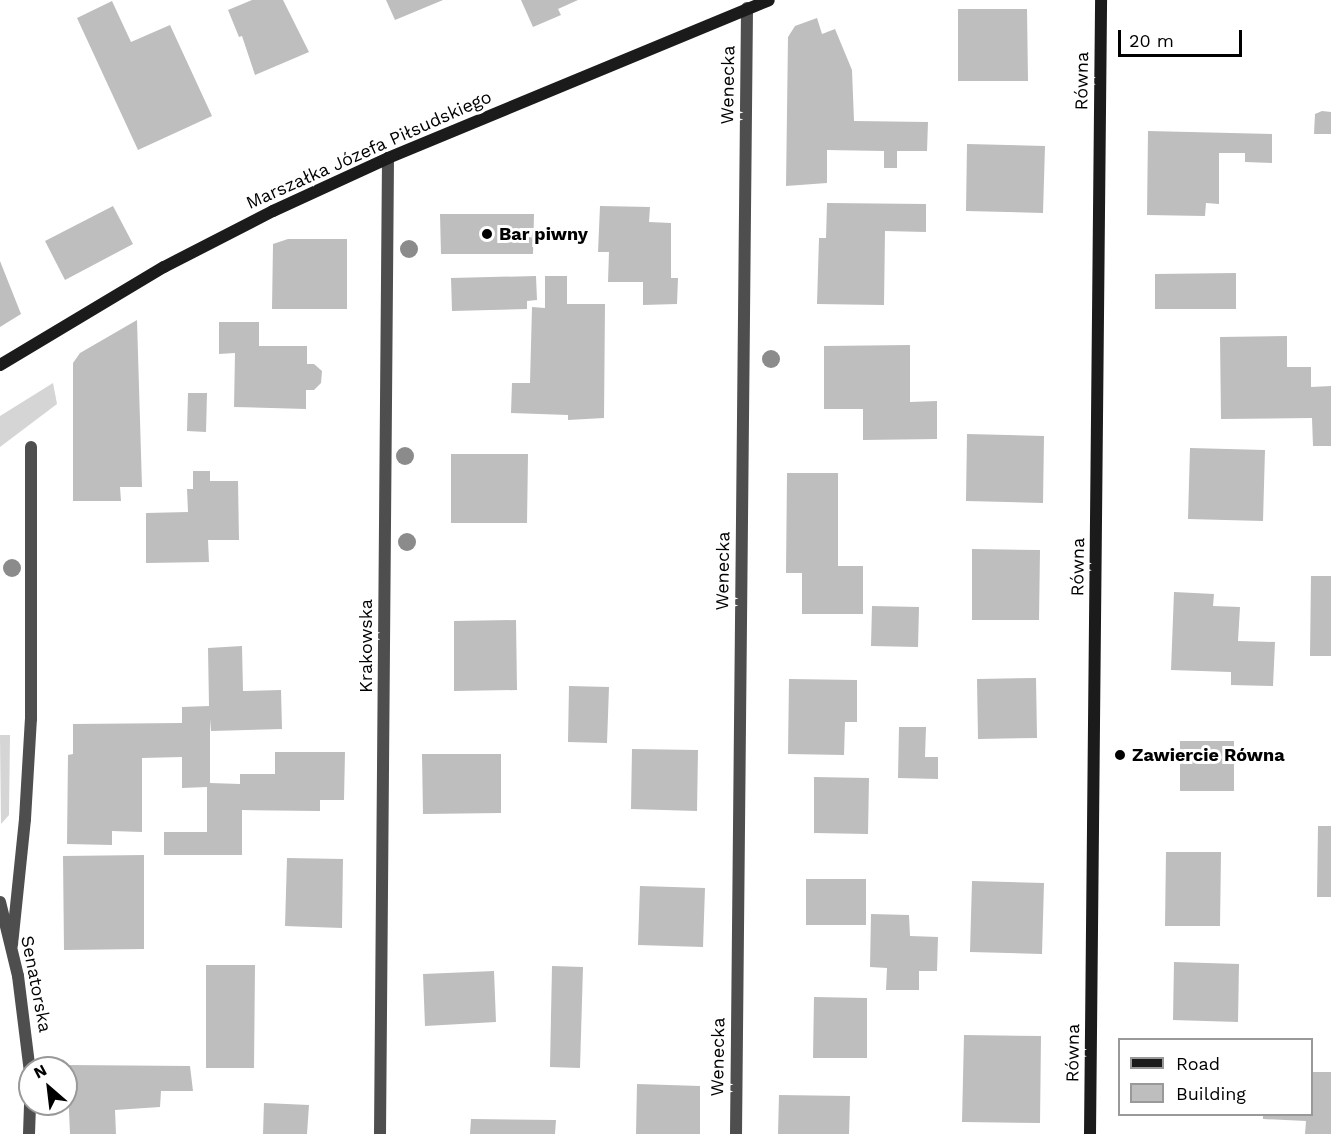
<!DOCTYPE html>
<meta charset="utf-8">
<style>
body{margin:0}
#map{position:relative;width:1331px;height:1134px;overflow:hidden;background:#fff;font-family:"Work Sans",sans-serif}
div>[style]{position:absolute}
.green>*{inset:0;background:#d5d5d5}
.building>*{inset:0;background:#bebebe}
.lane>*{height:12px;margin:-6px;padding:0 6px;transform-origin:6px;border-radius:6px;background:#4e4e4e}
.street>*{height:12px;margin:-6px;padding:0 6px;transform-origin:6px;border-radius:6px;background:#4e4e4e}
.secondary>*{height:12px;margin:-6px;padding:0 6px;transform-origin:6px;border-radius:6px;background:#1b1b1b}
.trees>*{width:18px;height:18px;margin:-9px;border-radius:50%;background:#8b8b8b}
.dots>*{width:16px;height:16px;translate:-50% -50%;box-sizing:border-box;border:3px solid #fff;border-radius:50%}
span{translate:-50% -50%;white-space:nowrap;text-align:center;line-height:1.15;-webkit-text-stroke:6px #fff;paint-order:stroke}
.street-label{font-size:18px;color:#000}
.poi-label{font-size:18px;color:#000;font-weight:700}
.left{translate:0 -50%;text-align:left}
.legend{position:absolute;left:1118px;top:1038px;width:195px;height:78px;box-sizing:border-box;background:#fff;border:2px solid #999;margin:0;padding:8px 10px;list-style:none;font-size:18px;color:#000}
.legend li{display:flex;align-items:center;gap:12px;height:30px}
.legend b{width:30px;border:2px solid #999}
.north{position:absolute;left:18px;top:1056px;width:60px;height:60px;box-sizing:border-box;background:#fff;border:2px solid #999;border-radius:50%;rotate:332deg;font-size:16px;font-weight:700;line-height:24px;text-align:center;color:#000}
.north::after{content:'';display:block;margin:auto;width:21px;height:27px;background:#000;clip-path:polygon(50% 0,100% 100%,50% 72%,0 100%)}
.scale{position:absolute;left:1118px;top:30px;width:124px;height:27px;box-sizing:border-box;border:3px solid #000;border-top:0;padding-left:8px;font-size:18px;line-height:21px;white-space:nowrap;color:#000;-webkit-text-stroke:4px #fff;paint-order:stroke}
</style>
<div id="map">
<div class="green">
<div style="clip-path:polygon(53px 383px,57px 404px,0 447px,0 416px)"></div>
<div style="clip-path:polygon(0 735px,10px 735px,9px 815px,1px 824px)"></div>
</div>
<div class="building">
<div style="clip-path:polygon(252px 0,283px 0,309px 52px,255px 75px,242px 36px,239px 37px,228px 10px)"></div>
<div style="clip-path:polygon(386px 0,443px 0,395px 20px)"></div>
<div style="clip-path:polygon(521px 0,578px 0,558px 9px,561px 15px,533px 27px)"></div>
<div style="clip-path:polygon(112px 1px,131px 42px,170px 25px,212px 116px,138px 150px,77px 18px)"></div>
<div style="clip-path:polygon(958px 9px,1027px 9px,1028px 81px,958px 81px)"></div>
<div style="clip-path:polygon(817px 18px,822px 34px,835px 29px,852px 70px,854px 121px,928px 122px,927px 151px,897px 151px,897px 168px,884px 168px,884px 151px,827px 150px,827px 183px,786px 186px,788px 37px,795px 26px)"></div>
<div style="clip-path:polygon(1322px 111px,1331px 112px,1331px 134px,1314px 134px,1315px 114px)"></div>
<div style="clip-path:polygon(1148px 131px,1272px 134px,1272px 163px,1245px 162px,1245px 153px,1219px 153px,1219px 204px,1206px 203px,1205px 216px,1147px 215px)"></div>
<div style="clip-path:polygon(967px 144px,1045px 146px,1043px 213px,966px 211px)"></div>
<div style="clip-path:polygon(827px 203px,926px 204px,926px 232px,885px 231px,884px 305px,817px 304px,819px 238px,826px 238px)"></div>
<div style="clip-path:polygon(113px 206px,133px 244px,65px 280px,45px 241px)"></div>
<div style="clip-path:polygon(600px 206px,650px 207px,649px 222px,671px 223px,671px 278px,678px 278px,677px 304px,643px 305px,643px 282px,608px 282px,609px 252px,598px 252px)"></div>
<div style="clip-path:polygon(440px 214px,534px 214px,533px 254px,441px 254px)"></div>
<div style="clip-path:polygon(288px 239px,347px 239px,347px 309px,272px 309px,273px 244px)"></div>
<div style="clip-path:polygon(0 261px,21px 314px,0 327px)"></div>
<div style="clip-path:polygon(1236px 273px,1236px 309px,1155px 309px,1155px 274px)"></div>
<div style="clip-path:polygon(536px 276px,537px 300px,527px 301px,527px 309px,452px 311px,451px 278px)"></div>
<div style="clip-path:polygon(545px 276px,567px 276px,567px 304px,605px 304px,604px 418px,568px 420px,568px 415px,511px 413px,512px 383px,530px 383px,532px 307px,545px 308px)"></div>
<div style="clip-path:polygon(137px 320px,142px 487px,120px 487px,121px 501px,73px 501px,73px 363px,80px 353px)"></div>
<div style="clip-path:polygon(219px 322px,259px 322px,259px 346px,307px 346px,307px 364px,314px 364px,322px 371px,321px 383px,314px 390px,306px 390px,306px 409px,234px 407px,235px 353px,219px 354px)"></div>
<div style="clip-path:polygon(1287px 336px,1287px 367px,1311px 367px,1311px 387px,1331px 386px,1331px 446px,1313px 446px,1312px 418px,1221px 419px,1220px 337px)"></div>
<div style="clip-path:polygon(910px 345px,910px 402px,937px 401px,937px 439px,863px 440px,863px 409px,824px 409px,824px 346px)"></div>
<div style="clip-path:polygon(188px 393px,207px 393px,206px 432px,187px 431px)"></div>
<div style="clip-path:polygon(967px 434px,1044px 436px,1043px 503px,966px 501px)"></div>
<div style="clip-path:polygon(1190px 448px,1265px 450px,1263px 521px,1188px 519px)"></div>
<div style="clip-path:polygon(451px 454px,528px 454px,527px 523px,451px 523px)"></div>
<div style="clip-path:polygon(193px 471px,210px 471px,210px 481px,238px 481px,239px 540px,208px 540px,209px 562px,146px 563px,146px 513px,188px 512px,187px 489px,193px 489px)"></div>
<div style="clip-path:polygon(787px 473px,838px 473px,838px 566px,863px 566px,863px 614px,802px 614px,802px 573px,786px 573px)"></div>
<div style="clip-path:polygon(972px 549px,1040px 550px,1039px 620px,972px 620px)"></div>
<div style="clip-path:polygon(1311px 576px,1331px 576px,1331px 656px,1310px 656px)"></div>
<div style="clip-path:polygon(1174px 592px,1214px 594px,1213px 606px,1240px 607px,1238px 641px,1275px 642px,1273px 686px,1231px 685px,1231px 672px,1171px 670px)"></div>
<div style="clip-path:polygon(872px 606px,919px 607px,918px 647px,871px 646px)"></div>
<div style="clip-path:polygon(516px 620px,517px 690px,454px 691px,454px 621px)"></div>
<div style="clip-path:polygon(242px 646px,243px 691px,281px 690px,282px 729px,211px 731px,210px 719px,210px 783px,240px 784px,240px 774px,275px 774px,275px 752px,345px 752px,344px 800px,320px 800px,320px 811px,242px 810px,242px 855px,164px 855px,164px 832px,207px 832px,207px 787px,182px 788px,182px 757px,142px 758px,142px 832px,112px 831px,112px 845px,67px 844px,68px 755px,73px 754px,73px 724px,182px 723px,182px 707px,209px 706px,208px 648px)"></div>
<div style="clip-path:polygon(1036px 678px,1037px 738px,978px 739px,977px 679px)"></div>
<div style="clip-path:polygon(789px 679px,857px 680px,857px 722px,845px 722px,844px 755px,788px 754px)"></div>
<div style="clip-path:polygon(569px 686px,609px 687px,607px 743px,568px 742px)"></div>
<div style="clip-path:polygon(899px 727px,926px 727px,925px 757px,938px 757px,938px 779px,898px 778px)"></div>
<div style="clip-path:polygon(1180px 741px,1234px 741px,1234px 791px,1180px 791px)"></div>
<div style="clip-path:polygon(632px 749px,698px 750px,697px 811px,631px 809px)"></div>
<div style="clip-path:polygon(422px 754px,501px 754px,501px 813px,423px 814px)"></div>
<div style="clip-path:polygon(814px 777px,869px 778px,868px 834px,814px 833px)"></div>
<div style="clip-path:polygon(1318px 826px,1331px 826px,1331px 897px,1317px 897px)"></div>
<div style="clip-path:polygon(1166px 852px,1221px 852px,1220px 926px,1165px 926px)"></div>
<div style="clip-path:polygon(144px 855px,144px 949px,64px 950px,63px 856px)"></div>
<div style="clip-path:polygon(287px 858px,343px 859px,342px 928px,285px 926px)"></div>
<div style="clip-path:polygon(806px 879px,866px 879px,866px 925px,806px 925px)"></div>
<div style="clip-path:polygon(972px 881px,1044px 883px,1042px 954px,970px 952px)"></div>
<div style="clip-path:polygon(640px 886px,705px 888px,703px 947px,638px 945px)"></div>
<div style="clip-path:polygon(871px 914px,909px 915px,910px 936px,938px 937px,937px 971px,919px 971px,919px 990px,886px 990px,887px 968px,870px 967px)"></div>
<div style="clip-path:polygon(1174px 962px,1239px 964px,1238px 1022px,1173px 1020px)"></div>
<div style="clip-path:polygon(206px 965px,255px 965px,254px 1068px,206px 1068px)"></div>
<div style="clip-path:polygon(552px 966px,583px 967px,580px 1068px,550px 1067px)"></div>
<div style="clip-path:polygon(494px 971px,496px 1022px,425px 1026px,423px 974px)"></div>
<div style="clip-path:polygon(814px 997px,867px 998px,867px 1058px,813px 1058px)"></div>
<div style="clip-path:polygon(964px 1035px,1041px 1036px,1040px 1123px,962px 1122px)"></div>
<div style="clip-path:polygon(67px 1065px,190px 1066px,193px 1091px,161px 1091px,160px 1107px,115px 1110px,116px 1134px,70px 1134px)"></div>
<div style="clip-path:polygon(1312px 1072px,1331px 1072px,1331px 1134px,1305px 1134px,1306px 1121px,1263px 1119px,1263px 1114px,1312px 1114px)"></div>
<div style="clip-path:polygon(637px 1084px,700px 1086px,700px 1134px,636px 1134px)"></div>
<div style="clip-path:polygon(779px 1095px,850px 1096px,849px 1134px,778px 1134px)"></div>
<div style="clip-path:polygon(264px 1103px,309px 1105px,307px 1134px,263px 1134px)"></div>
<div style="clip-path:polygon(471px 1119px,556px 1120px,555px 1134px,470px 1134px)"></div>
</div>
<div class="lane">
<div style="left:12px;top:945px;width:127px;rotate:-84.1deg"></div>
<div style="left:25px;top:819px;width:100px;rotate:-86.6deg"></div>
<div style="left:31px;top:719px;width:272px;rotate:-90deg"></div>
</div>
<div class="street">
<div style="left:0;top:902px;width:76px;rotate:76.3deg"></div>
<div style="left:18px;top:976px;width:98px;rotate:82.9deg"></div>
<div style="left:29px;top:1134px;width:31px;rotate:-88deg"></div>
<div style="left:380px;top:1134px;width:976px;rotate:-89.53deg"></div>
<div style="left:736px;top:1134px;width:1126px;rotate:-89.44deg"></div>
</div>
<div class="secondary">
<div style="left:0;top:365px;width:191px;rotate:-30.9deg"></div>
<div style="left:164px;top:267px;width:123px;rotate:-27.2deg"></div>
<div style="left:273px;top:211px;width:127px;rotate:-24.7deg"></div>
<div style="left:388px;top:158px;width:412px;rotate:-22.5deg"></div>
<div style="left:1090px;top:1134px;width:1134px;rotate:-89.44deg"></div>
</div>
<div class="trees">
<div style="left:409px;top:249px"></div>
<div style="left:771px;top:359px"></div>
<div style="left:405px;top:456px"></div>
<div style="left:407px;top:542px"></div>
<div style="left:12px;top:568px"></div>
</div>
<div class="dots">
<div style="left:487px;top:234px;background:#000"></div>
<div style="left:1120px;top:755px;background:#000"></div>
</div>
<div class="street-label">
<span style="left:1082px;top:81px;rotate:-89deg">Równa</span>
<span style="left:728px;top:85px;rotate:-89deg">Wenecka</span>
<span style="left:369px;top:150px;rotate:-24deg">Marszałka Józefa Piłsudskiego</span>
<span style="left:1078px;top:567px;rotate:-89deg">Równa</span>
<span style="left:723px;top:571px;rotate:-89deg">Wenecka</span>
<span style="left:366px;top:646px;rotate:-90deg">Krakowska</span>
<span style="left:36px;top:984px;rotate:79deg">Senatorska</span>
<span style="left:1073px;top:1053px;rotate:-89deg">Równa</span>
<span style="left:718px;top:1057px;rotate:-89deg">Wenecka</span>
</div>
<div class="poi-label">
<span class="left" style="left:499px;top:234px">Bar piwny</span>
<span class="left" style="left:1132px;top:755px">Zawiercie Równa</span>
</div>
<ul class="legend">
<li><b style="height:8px;background:#1b1b1b"></b>Road</li>
<li><b style="height:16px;background:#bebebe"></b>Building</li>
</ul>
<div class="north">N</div>
<div class="scale">20 m</div>
</div>
